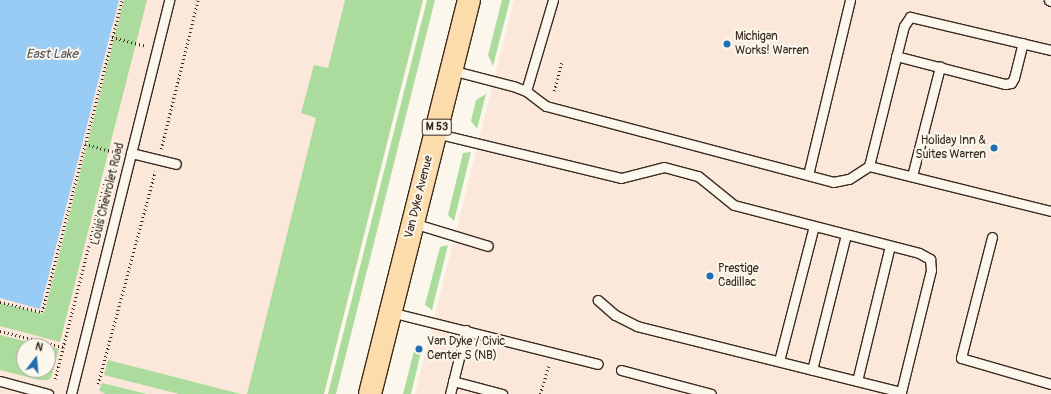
<!DOCTYPE html>
<style>
body{margin:0}
#map{position:relative;width:1051px;height:394px;overflow:hidden;background:#fbf7ec;font-family:Pangolin,sans-serif}
div>[style]{position:absolute}
.built>*{inset:0;background:#fce8db}
.green>*{inset:0;background:#abdc9d}
.water>*{inset:0;background:#98ccf5}
.path>*{height:2.5px;margin-top:-1.25px;transform-origin:0;background:repeating-linear-gradient(90deg,#3b2a1e 0 1px,transparent 0 4px)}
.roads{filter:drop-shadow(1px 0 #3b2a1e) drop-shadow(-1px 0 #3b2a1e) drop-shadow(0 1px #3b2a1e) drop-shadow(0 -1px #3b2a1e)}
.lane>*{height:9px;margin:-4.5px;padding:0 4.5px;transform-origin:4.5px;border-radius:4.5px;background:#fbf7ec}
.primary>*{height:22px;margin:-11px;padding:0 11px;transform-origin:11px;border-radius:11px;background:#fddcac}
.dots>*{width:11px;height:11px;translate:-50% -50%;box-sizing:border-box;border:2px solid #fbf7ec;border-radius:50%}
span{translate:-50% -50%;white-space:nowrap;text-align:center;line-height:1.15;-webkit-text-stroke:4px #fbf7ec;paint-order:stroke}
.shield-label span{padding:1px 3px;background:#fbf7ec;border:1px solid;border-radius:3px;-webkit-text-stroke-width:0}
.shield-label{font-size:11px;color:#3b2a1e;font-weight:700}
.poi-label{font-size:12px;color:#3b2a1e}
.left{translate:0 -50%;text-align:left}
.right{translate:-100% -50%;text-align:right}
.street-label{font-size:12px;color:#3b2a1e}
.water-label{font-size:13px;color:#525254;font-style:italic}
.north{position:absolute;left:16px;top:338px;width:40px;height:40px;box-sizing:border-box;background:#fbf7ec;border:1px solid #aea59a;border-radius:50%;rotate:16deg;font-size:11px;font-weight:700;line-height:16px;text-align:center;color:#3b2a1e}
.north::after{content:'';display:block;margin:auto;width:14px;height:18px;background:#1f6fb2;clip-path:polygon(50% 0,100% 100%,50% 72%,0 100%)}
</style>
<div id="map">
<div class="built">
<div style="clip-path:polygon(evenodd,0 0,423px 0,324px 394px,0 394px,0 0,24px 346px,48px 346px,48px 370px,24px 370px,24px 346px)"></div>
<div style="clip-path:polygon(514px 0,1051px 0,1051px 394px,415px 394px)"></div>
</div>
<div class="green">
<div style="clip-path:polygon(124px 0,147px 0,60px 342px,0 326px,0 303px,44px 314px)"></div>
<div style="clip-path:polygon(345px 0,423px 0,324px 394px,247px 394px,316px 118px,301px 113px,314px 65px,328px 68px)"></div>
<div style="clip-path:polygon(427px 0,435px 0,336px 394px,328px 394px)"></div>
<div style="clip-path:polygon(502px 0,510px 0,493px 66px,488px 55px)"></div>
<div style="clip-path:polygon(486px 94px,477px 129px,471px 121px,476px 100px)"></div>
<div style="clip-path:polygon(471px 152px,454px 221px,448px 215px,463px 153px)"></div>
<div style="clip-path:polygon(448px 245px,432px 310px,425px 305px,440px 247px)"></div>
<div style="clip-path:polygon(0 335px,46px 346px,24px 346px,24px 370px,48px 370px,48px 346px,59px 349px,51px 378px,48px 380px,39px 380px,0 370px)"></div>
<div style="clip-path:polygon(414px 351px,421px 352px,411px 394px,403px 394px)"></div>
<div style="clip-path:polygon(108px 360px,241px 394px,179px 394px,104px 375px)"></div>
<div style="clip-path:polygon(102px 383px,147px 394px,105px 394px,99px 390px)"></div>
</div>
<div class="water">
<div style="clip-path:polygon(0 0,119px 0,40px 309px,0 298px)"></div>
</div>
<div class="path">
<div style="left:112px;top:37px;width:34px;rotate:15deg"></div>
<div style="left:554px;top:91px;width:30px;rotate:-75deg"></div>
<div style="left:85px;top:144px;width:35px;rotate:15deg"></div>
<div style="left:161px;top:149px;width:154px;rotate:-76.1deg"></div>
<div style="left:0;top:302px;width:43px;rotate:13.4deg"></div>
<div style="left:42px;top:312px;width:322px;rotate:-75.6deg"></div>
<div style="left:0;top:331px;width:65px;rotate:14.3deg"></div>
<div style="left:55px;top:379px;width:207px;rotate:-75.8deg"></div>
<div style="left:106px;top:178px;width:13px;rotate:-51deg"></div>
<div style="left:98px;top:384px;width:220px;rotate:-75deg"></div>
<div style="left:540px;top:394px;width:31px;rotate:-73deg"></div>
</div>
<div class="roads">
<div class="lane">
<div style="left:1049px;top:0;width:2px;rotate:27deg"></div>
<div style="left:896px;top:56px;width:113px;rotate:14.4deg"></div>
<div style="left:1005px;top:84px;width:6px;rotate:-9deg"></div>
<div style="left:1011px;top:83px;width:6px;rotate:-59deg"></div>
<div style="left:1014px;top:78px;width:36px;rotate:-76deg"></div>
<div style="left:451px;top:70px;width:64px;rotate:14.5deg"></div>
<div style="left:513px;top:86px;width:14px;rotate:21deg"></div>
<div style="left:526px;top:91px;width:25px;rotate:37deg"></div>
<div style="left:546px;top:106px;width:297px;rotate:14.8deg"></div>
<div style="left:833px;top:182px;width:16px;rotate:-11deg"></div>
<div style="left:849px;top:179px;width:24px;rotate:-33deg"></div>
<div style="left:869px;top:166px;width:144px;rotate:-76deg"></div>
<div style="left:904px;top:26px;width:11px;rotate:-56deg"></div>
<div style="left:910px;top:17px;width:145px;rotate:13.2deg"></div>
<div style="left:526px;top:91px;width:95px;rotate:-73.5deg"></div>
<div style="left:435px;top:133px;width:191px;rotate:13.6deg"></div>
<div style="left:621px;top:178px;width:44px;rotate:-14.3deg"></div>
<div style="left:664px;top:167px;width:35px;rotate:15deg"></div>
<div style="left:698px;top:176px;width:46px;rotate:38.9deg"></div>
<div style="left:734px;top:205px;width:191px;rotate:14.5deg"></div>
<div style="left:919px;top:253px;width:13px;rotate:29deg"></div>
<div style="left:930px;top:259px;width:11px;rotate:85deg"></div>
<div style="left:931px;top:270px;width:126px;rotate:103.8deg"></div>
<div style="left:901px;top:392px;width:272px;rotate:-166deg"></div>
<div style="left:637px;top:326px;width:25px;rotate:-153deg"></div>
<div style="left:615px;top:315px;width:23px;rotate:-139deg"></div>
<div style="left:131px;top:153px;width:46px;rotate:13.7deg"></div>
<div style="left:869px;top:166px;width:187px;rotate:13.9deg"></div>
<div style="left:808px;top:175px;width:180px;rotate:-76.5deg"></div>
<div style="left:912px;top:176px;width:113px;rotate:-75.6deg"></div>
<div style="left:413px;top:223px;width:78px;rotate:17deg"></div>
<div style="left:992px;top:237px;width:125px;rotate:104.4deg"></div>
<div style="left:961px;top:358px;width:94px;rotate:16.1deg"></div>
<div style="left:390px;top:312px;width:214px;rotate:14deg"></div>
<div style="left:779px;top:361px;width:139px;rotate:-75.5deg"></div>
<div style="left:621px;top:370px;width:93px;rotate:14.9deg"></div>
<div style="left:812px;top:370px;width:139px;rotate:-75.9deg"></div>
<div style="left:0;top:381px;width:50px;rotate:15.2deg"></div>
<div style="left:453px;top:381px;width:51px;rotate:14.9deg"></div>
<div style="left:857px;top:381px;width:139px;rotate:-76.3deg"></div>
<div style="left:71px;top:394px;width:406px;rotate:-76deg"></div>
<div style="left:450px;top:394px;width:66px;rotate:-76deg"></div>
</div>
<div class="primary">
<div style="left:370px;top:394px;width:406px;rotate:-75.9deg"></div>
</div>
</div>
<div class="dots">
<div style="left:727px;top:44px;background:#1f6fb2"></div>
<div style="left:994px;top:148px;background:#1f6fb2"></div>
<div style="left:710px;top:276px;background:#1f6fb2"></div>
<div style="left:419px;top:349px;background:#1f6fb2"></div>
</div>
<div class="shield-label">
<span style="left:437px;top:127px">M 53</span>
</div>
<div class="poi-label">
<span class="left" style="left:735px;top:44px">Michigan<br>Works! Warren</span>
<span class="right" style="left:986px;top:148px">Holiday Inn &amp;<br>Suites Warren</span>
<span class="left" style="left:718px;top:276px">Prestige<br>Cadillac</span>
<span class="left" style="left:427px;top:349px">Van Dyke / Civic<br>Center S (NB)</span>
</div>
<div class="street-label">
<span style="left:108px;top:194px;rotate:-76deg">Louis Chevrolet Road</span>
<span style="left:419px;top:197px;rotate:-76deg">Van Dyke Avenue</span>
</div>
<div class="water-label">
<span style="left:52px;top:54px">East Lake</span>
</div>
<div class="north">N</div>
</div>
